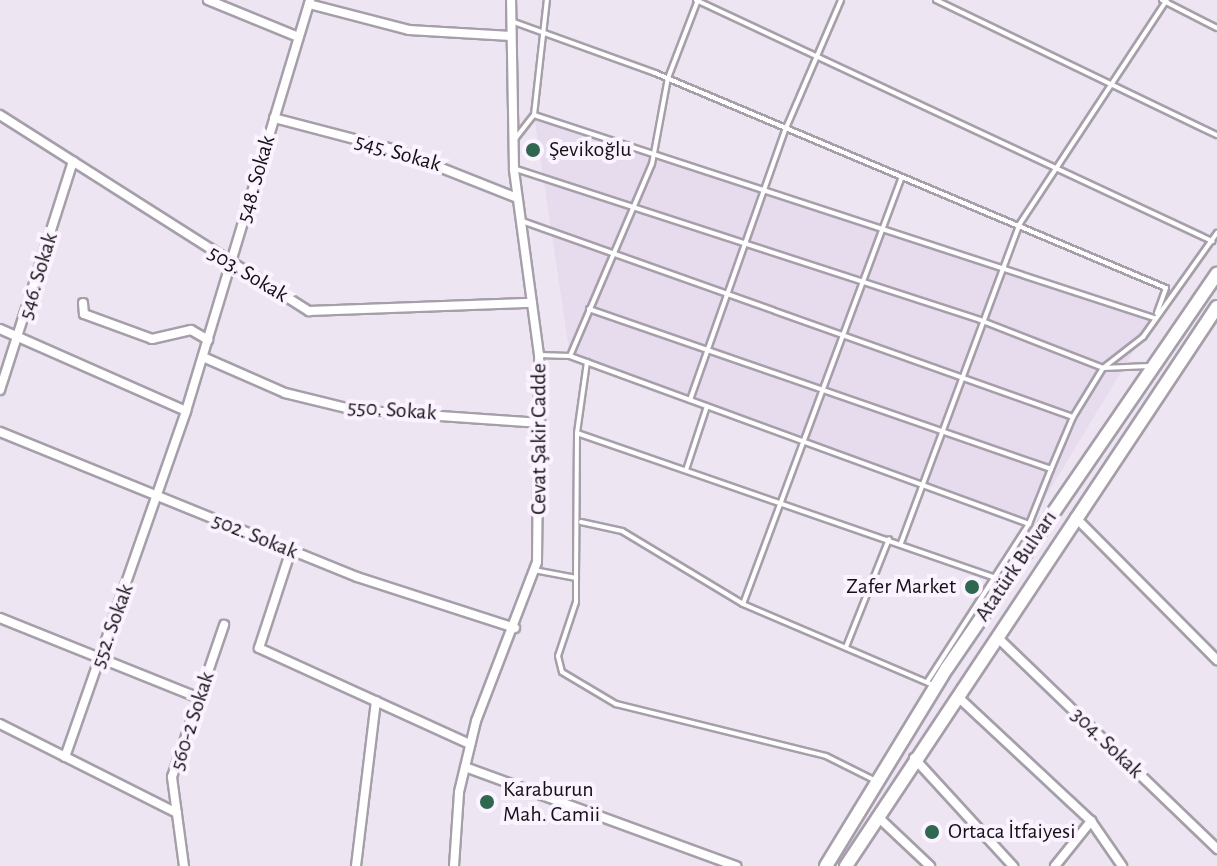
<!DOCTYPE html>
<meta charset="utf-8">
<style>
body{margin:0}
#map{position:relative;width:1217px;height:866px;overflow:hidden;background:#ede6f2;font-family:"Alegreya Sans",sans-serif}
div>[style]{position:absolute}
.built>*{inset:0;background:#e7dbee}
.roads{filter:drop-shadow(2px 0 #a69faa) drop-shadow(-2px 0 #a69faa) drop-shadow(0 2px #a69faa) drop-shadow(0 -2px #a69faa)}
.lane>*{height:4px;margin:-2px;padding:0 2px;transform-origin:2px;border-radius:2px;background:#fff}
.street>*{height:8px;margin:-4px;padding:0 4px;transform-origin:4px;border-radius:4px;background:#fff}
.secondary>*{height:12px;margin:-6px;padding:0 6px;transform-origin:6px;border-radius:6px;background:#fff}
.dots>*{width:22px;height:22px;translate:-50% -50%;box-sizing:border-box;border:4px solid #fbf3ff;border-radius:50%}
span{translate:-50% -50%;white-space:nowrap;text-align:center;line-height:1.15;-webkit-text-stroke:8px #fbf3ff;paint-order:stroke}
.poi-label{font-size:22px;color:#141115}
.left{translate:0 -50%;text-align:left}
.right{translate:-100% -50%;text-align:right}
.street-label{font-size:22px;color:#141115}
</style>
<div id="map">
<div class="built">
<div style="clip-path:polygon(534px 115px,1154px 318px,1029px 524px,570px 356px)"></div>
</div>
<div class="roads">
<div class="lane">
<div style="left:696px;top:0;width:570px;rotate:25.04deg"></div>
<div style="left:936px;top:0;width:312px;rotate:25.7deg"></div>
<div style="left:1162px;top:0;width:62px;rotate:27deg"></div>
<div style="left:514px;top:22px;width:150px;rotate:19.9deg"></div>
<div style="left:655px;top:73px;width:554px;rotate:22.82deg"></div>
<div style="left:1166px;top:288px;width:27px;rotate:110deg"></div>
<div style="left:534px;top:115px;width:652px;rotate:18.13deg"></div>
<div style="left:515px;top:139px;width:31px;rotate:-52deg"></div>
<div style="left:534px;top:115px;width:116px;rotate:-83.6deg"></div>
<div style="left:516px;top:169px;width:488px;rotate:18deg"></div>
<div style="left:980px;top:320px;width:132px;rotate:21.3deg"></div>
<div style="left:1103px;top:368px;width:46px;rotate:-2.5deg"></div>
<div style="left:522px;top:221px;width:585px;rotate:19.58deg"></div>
<div style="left:1073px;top:417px;width:57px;rotate:-58.5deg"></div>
<div style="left:1103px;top:368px;width:51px;rotate:-37.8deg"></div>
<div style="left:1143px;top:337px;width:128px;rotate:-54.6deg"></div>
<div style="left:589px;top:309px;width:489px;rotate:19.1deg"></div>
<div style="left:1051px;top:469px;width:56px;rotate:-67.1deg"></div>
<div style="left:539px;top:355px;width:31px;rotate:2deg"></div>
<div style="left:570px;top:356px;width:489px;rotate:20.1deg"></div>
<div style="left:1029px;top:524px;width:59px;rotate:-68.2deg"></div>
<div style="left:570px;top:356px;width:209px;rotate:-66.9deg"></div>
<div style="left:652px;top:164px;width:87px;rotate:-79.5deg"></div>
<div style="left:668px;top:78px;width:84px;rotate:-69deg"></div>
<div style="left:690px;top:400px;width:288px;rotate:-70.6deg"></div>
<div style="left:786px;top:128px;width:139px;rotate:-66.7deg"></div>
<div style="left:577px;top:433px;width:450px;rotate:19.1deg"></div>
<div style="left:686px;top:470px;width:67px;rotate:-71.8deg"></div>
<div style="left:581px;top:522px;width:42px;rotate:12.4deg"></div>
<div style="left:622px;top:531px;width:141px;rotate:31.1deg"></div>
<div style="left:743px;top:604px;width:207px;rotate:23.1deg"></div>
<div style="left:901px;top:543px;width:339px;rotate:-69.6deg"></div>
<div style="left:1019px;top:225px;width:269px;rotate:-56.7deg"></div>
<div style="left:534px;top:570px;width:43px;rotate:10.8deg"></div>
<div style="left:576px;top:578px;width:145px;rotate:-89.6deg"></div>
<div style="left:577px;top:433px;width:72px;rotate:-82deg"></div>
<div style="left:576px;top:578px;width:24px;rotate:90deg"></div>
<div style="left:576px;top:602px;width:57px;rotate:108.4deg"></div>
<div style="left:558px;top:656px;width:16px;rotate:76deg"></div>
<div style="left:562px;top:672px;width:63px;rotate:30.7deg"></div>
<div style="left:616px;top:704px;width:216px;rotate:13.9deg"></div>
<div style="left:826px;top:756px;width:56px;rotate:26.6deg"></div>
<div style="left:743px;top:604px;width:453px;rotate:-69.6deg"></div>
<div style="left:846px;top:647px;width:116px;rotate:-68.3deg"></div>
<div style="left:927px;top:682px;width:188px;rotate:-57.2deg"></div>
</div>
<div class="street">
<div style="left:208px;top:0;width:97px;rotate:22.3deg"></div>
<div style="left:309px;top:4px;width:103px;rotate:14.6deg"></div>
<div style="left:409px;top:30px;width:102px;rotate:3.4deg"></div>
<div style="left:0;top:115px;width:366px;rotate:32.4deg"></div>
<div style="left:309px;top:311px;width:223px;rotate:-2.1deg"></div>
<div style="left:274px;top:118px;width:126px;rotate:14.7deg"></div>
<div style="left:396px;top:150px;width:130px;rotate:21.6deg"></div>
<div style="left:83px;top:303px;width:11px;rotate:85deg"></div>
<div style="left:84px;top:314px;width:72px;rotate:20.2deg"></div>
<div style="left:152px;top:339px;width:40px;rotate:-13deg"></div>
<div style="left:191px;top:330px;width:20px;rotate:30deg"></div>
<div style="left:0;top:329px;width:203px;rotate:23.8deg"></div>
<div style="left:203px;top:357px;width:90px;rotate:23.7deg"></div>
<div style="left:285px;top:393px;width:71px;rotate:13.8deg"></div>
<div style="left:354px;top:410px;width:187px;rotate:4deg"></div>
<div style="left:0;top:390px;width:240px;rotate:-72.3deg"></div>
<div style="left:0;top:432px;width:385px;rotate:22.1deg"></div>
<div style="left:357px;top:577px;width:166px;rotate:17.9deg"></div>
<div style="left:1075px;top:517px;width:202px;rotate:45.2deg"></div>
<div style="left:291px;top:550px;width:103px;rotate:108.1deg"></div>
<div style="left:259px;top:648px;width:232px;rotate:24.5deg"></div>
<div style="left:0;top:618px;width:214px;rotate:21.9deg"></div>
<div style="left:997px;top:637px;width:306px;rotate:43.9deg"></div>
<div style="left:957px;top:696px;width:183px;rotate:43deg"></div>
<div style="left:1091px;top:821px;width:55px;rotate:55.4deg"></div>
<div style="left:0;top:724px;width:198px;rotate:26.7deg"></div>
<div style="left:65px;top:757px;width:367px;rotate:-70.7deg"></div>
<div style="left:186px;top:411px;width:429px;rotate:-73.2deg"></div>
<div style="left:914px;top:758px;width:147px;rotate:47.5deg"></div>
<div style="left:465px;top:767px;width:289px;rotate:20.1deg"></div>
<div style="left:877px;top:816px;width:73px;rotate:43.3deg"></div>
<div style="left:184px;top:866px;width:90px;rotate:-97.7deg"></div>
<div style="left:172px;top:777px;width:161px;rotate:-71.1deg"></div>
<div style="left:356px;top:866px;width:166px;rotate:-83.1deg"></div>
<div style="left:454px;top:866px;width:74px;rotate:-86.1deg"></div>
<div style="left:459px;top:792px;width:73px;rotate:-76.5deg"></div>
<div style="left:476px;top:721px;width:170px;rotate:-69deg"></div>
<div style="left:537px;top:562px;width:207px;rotate:-89.4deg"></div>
<div style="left:539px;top:355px;width:188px;rotate:-97.7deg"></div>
<div style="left:514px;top:169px;width:169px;rotate:-91deg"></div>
<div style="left:1055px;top:866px;width:58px;rotate:-51.3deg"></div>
</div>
<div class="secondary">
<div style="left:826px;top:866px;width:232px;rotate:-58.6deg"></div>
<div style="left:947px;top:668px;width:478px;rotate:-55.6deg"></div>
<div style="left:846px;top:866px;width:671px;rotate:-56.43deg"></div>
</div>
</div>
<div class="dots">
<div style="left:533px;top:150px;background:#2f674f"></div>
<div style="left:972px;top:587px;background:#2f674f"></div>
<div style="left:487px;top:802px;background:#2f674f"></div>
<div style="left:932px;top:832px;background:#2f674f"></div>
</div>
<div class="poi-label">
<span class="left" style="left:549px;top:150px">Şevikoğlu</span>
<span class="right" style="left:956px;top:587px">Zafer Market</span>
<span class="left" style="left:503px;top:802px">Karaburun<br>Mah. Camii</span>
<span class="left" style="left:948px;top:832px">Ortaca İtfaiyesi</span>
</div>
<div class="street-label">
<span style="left:398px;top:153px;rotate:16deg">545. Sokak</span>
<span style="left:256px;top:179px;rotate:-74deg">548. Sokak</span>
<span style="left:248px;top:274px;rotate:31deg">503. Sokak</span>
<span style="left:38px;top:276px;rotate:-73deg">546. Sokak</span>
<span style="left:392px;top:410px;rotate:4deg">550. Sokak</span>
<span style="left:539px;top:439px;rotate:-90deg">Cevat Şakir Cadde</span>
<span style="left:255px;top:536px;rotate:22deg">502. Sokak</span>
<span style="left:1016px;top:566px;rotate:-56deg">Atatürk Bulvarı</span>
<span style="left:112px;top:626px;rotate:-70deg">552. Sokak</span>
<span style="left:192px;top:721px;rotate:-72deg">560-2 Sokak</span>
<span style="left:1107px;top:743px;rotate:44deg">304. Sokak</span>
</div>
</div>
